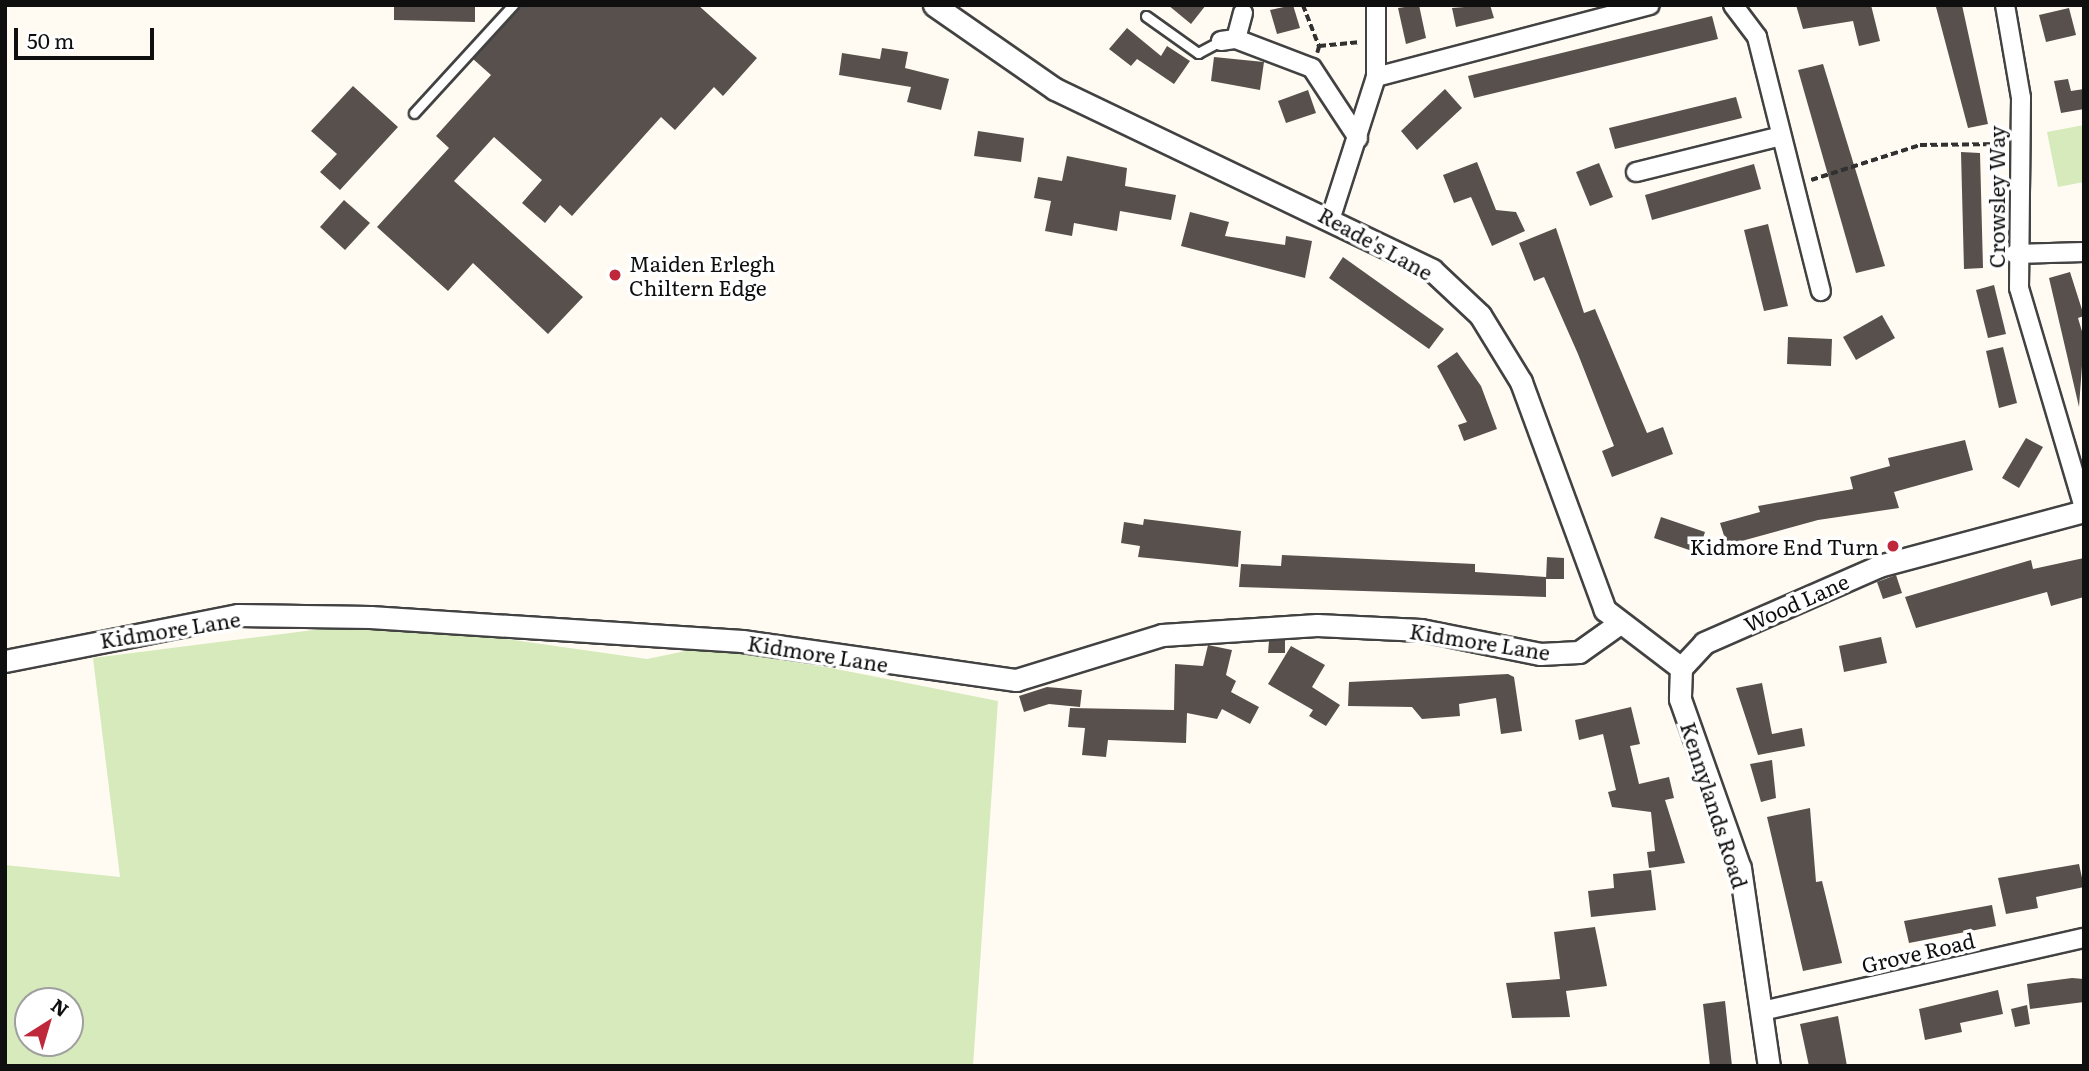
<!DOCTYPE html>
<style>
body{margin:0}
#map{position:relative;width:2089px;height:1071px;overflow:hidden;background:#fffbf2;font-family:Literata,serif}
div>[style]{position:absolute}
.green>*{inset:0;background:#d7eabb}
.building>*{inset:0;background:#58504c}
.path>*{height:3.5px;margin-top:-1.75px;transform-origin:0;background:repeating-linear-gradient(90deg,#313131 0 7px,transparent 0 10.5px)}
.roads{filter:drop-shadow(2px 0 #424242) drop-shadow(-2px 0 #424242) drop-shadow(0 2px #424242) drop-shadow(0 -2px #424242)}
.service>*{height:9px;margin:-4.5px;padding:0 4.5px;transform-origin:4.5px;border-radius:4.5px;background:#fff}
.minor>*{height:18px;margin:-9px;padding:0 9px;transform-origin:9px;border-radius:9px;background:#fff}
.tertiary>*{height:21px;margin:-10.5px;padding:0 10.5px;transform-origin:10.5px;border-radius:10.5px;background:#fff}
.dots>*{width:19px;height:19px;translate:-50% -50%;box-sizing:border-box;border:4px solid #fff;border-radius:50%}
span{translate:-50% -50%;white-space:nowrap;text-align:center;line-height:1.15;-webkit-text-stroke:7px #fff;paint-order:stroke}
.street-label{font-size:21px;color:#0f0f0f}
.poi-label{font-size:21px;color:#0f0f0f}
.left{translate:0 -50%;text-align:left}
.right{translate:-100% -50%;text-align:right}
.frame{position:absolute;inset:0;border:7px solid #0f0f0f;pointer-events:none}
.north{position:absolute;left:14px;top:987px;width:70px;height:70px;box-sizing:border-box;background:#fff;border:2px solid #9f9f9f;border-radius:50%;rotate:37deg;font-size:19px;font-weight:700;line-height:28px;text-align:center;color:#0f0f0f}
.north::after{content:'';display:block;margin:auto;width:24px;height:32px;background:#bf283a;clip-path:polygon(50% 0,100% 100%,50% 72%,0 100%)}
.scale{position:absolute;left:14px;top:28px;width:140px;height:32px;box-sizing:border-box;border:4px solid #0f0f0f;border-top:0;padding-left:9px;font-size:21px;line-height:24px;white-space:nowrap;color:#0f0f0f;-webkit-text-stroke:5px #fff;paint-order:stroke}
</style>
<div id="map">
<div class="green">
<div style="clip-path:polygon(2084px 125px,2084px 182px,2058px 187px,2047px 132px)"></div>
<div style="clip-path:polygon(evenodd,322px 629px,457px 632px,647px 659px,715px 645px,998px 701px,973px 1066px,5px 1066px,5px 865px,120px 877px,93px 658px,322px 629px,28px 1001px,70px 1001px,70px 1043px,28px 1043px,28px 1001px)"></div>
</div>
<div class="building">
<div style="clip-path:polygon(394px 5px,475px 5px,475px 22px,394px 20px)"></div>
<div style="clip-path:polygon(521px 5px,698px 5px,757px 58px,723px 96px,714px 87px,675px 130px,661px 117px,572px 216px,560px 205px,545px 223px,522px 203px,542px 180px,494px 137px,454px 181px,583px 297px,548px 334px,473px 263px,448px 291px,377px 227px,449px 148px,436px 136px,491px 75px,473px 59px)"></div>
<div style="clip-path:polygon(1168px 5px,1206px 5px,1191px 24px)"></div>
<div style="clip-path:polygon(1293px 5px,1300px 28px,1277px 34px,1270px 10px)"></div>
<div style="clip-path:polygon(1419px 5px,1426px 38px,1406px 44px,1398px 8px)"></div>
<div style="clip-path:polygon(1490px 5px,1494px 18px,1456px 27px,1452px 8px)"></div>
<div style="clip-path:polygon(1796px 5px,1871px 5px,1880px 41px,1859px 46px,1853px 21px,1803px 29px)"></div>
<div style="clip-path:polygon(1962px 5px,1988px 124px,1968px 128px,1936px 7px)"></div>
<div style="clip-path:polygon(2069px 8px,2076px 35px,2046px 42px,2039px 15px)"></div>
<div style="clip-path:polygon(1712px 16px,1718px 39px,1474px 98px,1468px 76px)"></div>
<div style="clip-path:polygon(1127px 28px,1161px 56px,1167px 46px,1190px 61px,1174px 84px,1137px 59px,1131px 66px,1109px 49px)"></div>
<div style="clip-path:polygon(882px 48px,908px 52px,905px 68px,949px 79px,941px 110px,907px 102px,911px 87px,839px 75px,842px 53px,880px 59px)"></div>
<div style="clip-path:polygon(1214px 57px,1264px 62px,1260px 90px,1211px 81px)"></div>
<div style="clip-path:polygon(1823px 64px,1885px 266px,1856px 273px,1798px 70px)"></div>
<div style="clip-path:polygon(2068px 79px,2071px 91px,2084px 89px,2084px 109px,2061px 113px,2054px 81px)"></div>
<div style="clip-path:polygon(353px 86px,398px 127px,340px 190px,320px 172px,337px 154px,311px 131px)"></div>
<div style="clip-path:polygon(1445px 89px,1462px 108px,1417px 150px,1401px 131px)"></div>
<div style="clip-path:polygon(1308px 90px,1316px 113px,1286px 123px,1278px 101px)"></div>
<div style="clip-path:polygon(1736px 97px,1742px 118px,1615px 149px,1609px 128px)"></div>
<div style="clip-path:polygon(978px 131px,1024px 138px,1021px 162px,974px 156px)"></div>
<div style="clip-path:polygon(1961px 152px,1980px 153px,1983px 268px,1964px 269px)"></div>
<div style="clip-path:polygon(1067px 156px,1127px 168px,1125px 186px,1176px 195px,1171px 220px,1120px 211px,1117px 231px,1074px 223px,1072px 236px,1045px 231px,1051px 201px,1034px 198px,1038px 177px,1062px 181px)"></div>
<div style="clip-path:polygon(1477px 162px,1496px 210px,1516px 212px,1525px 231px,1492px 246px,1471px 197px,1454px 203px,1443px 175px)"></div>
<div style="clip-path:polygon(1599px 163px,1613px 197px,1590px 206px,1576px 172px)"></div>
<div style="clip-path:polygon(1754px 164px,1761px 189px,1652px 220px,1645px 195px)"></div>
<div style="clip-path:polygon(344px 200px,370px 223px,345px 250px,320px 227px)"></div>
<div style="clip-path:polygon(1190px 212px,1229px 222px,1225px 236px,1285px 245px,1286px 236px,1312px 241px,1305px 278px,1181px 246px)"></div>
<div style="clip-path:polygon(1768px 224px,1788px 306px,1764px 311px,1744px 230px)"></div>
<div style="clip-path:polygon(1556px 228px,1584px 313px,1595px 309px,1647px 433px,1663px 427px,1673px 454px,1612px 477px,1602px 451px,1614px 446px,1578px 354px,1544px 277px,1534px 281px,1519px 243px)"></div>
<div style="clip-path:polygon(1343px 257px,1444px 329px,1429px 349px,1329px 278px)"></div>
<div style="clip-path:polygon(2070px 272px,2084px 316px,2078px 318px,2084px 338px,2079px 407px,2049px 278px)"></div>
<div style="clip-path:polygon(1994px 285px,2006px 334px,1988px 338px,1976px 290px)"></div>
<div style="clip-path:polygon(1882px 315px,1895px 338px,1856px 360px,1843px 337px)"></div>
<div style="clip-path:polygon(1788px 337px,1832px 339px,1831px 366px,1787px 364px)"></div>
<div style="clip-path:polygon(2003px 347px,2017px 403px,1999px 408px,1986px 351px)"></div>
<div style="clip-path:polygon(1457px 352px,1481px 386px,1497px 429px,1464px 441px,1458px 425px,1467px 422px,1437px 366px)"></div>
<div style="clip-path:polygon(2026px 438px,2043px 447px,2019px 488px,2002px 478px)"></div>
<div style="clip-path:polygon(1965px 440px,1973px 470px,1894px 492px,1899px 508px,1818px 520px,1727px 545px,1720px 523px,1760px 512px,1758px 506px,1853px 489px,1850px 477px,1890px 466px,1888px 458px)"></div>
<div style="clip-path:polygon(1661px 517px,1705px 532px,1698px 553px,1654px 538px)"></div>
<div style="clip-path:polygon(1144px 519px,1241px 531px,1238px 567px,1138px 557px,1140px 546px,1121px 543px,1124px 522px,1143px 525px)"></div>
<div style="clip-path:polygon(1282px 555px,1475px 564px,1475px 572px,1546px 577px,1546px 597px,1239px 587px,1241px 564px,1281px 566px)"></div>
<div style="clip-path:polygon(1547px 557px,1564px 558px,1564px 579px,1546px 579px)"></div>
<div style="clip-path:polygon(2084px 558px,2084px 597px,2051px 606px,2047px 592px,1916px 628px,1905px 597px,2031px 560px,2033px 569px)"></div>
<div style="clip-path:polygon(1896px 575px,1902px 593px,1883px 599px,1877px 582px)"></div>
<div style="clip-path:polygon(1881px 637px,1887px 663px,1844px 672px,1839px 646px)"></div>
<div style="clip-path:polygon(1285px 640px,1285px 653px,1268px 653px,1269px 641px)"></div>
<div style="clip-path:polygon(1208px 645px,1232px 650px,1226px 675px,1236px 681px,1231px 692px,1259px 707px,1250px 724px,1222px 709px,1217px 719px,1187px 713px,1186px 743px,1108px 740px,1106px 757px,1082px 755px,1085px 728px,1068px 727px,1070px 708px,1174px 710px,1175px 664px,1203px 666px)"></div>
<div style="clip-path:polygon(1291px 646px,1325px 665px,1312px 687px,1340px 705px,1326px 726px,1309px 716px,1313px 710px,1268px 684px)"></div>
<div style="clip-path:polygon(1508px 674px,1514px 677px,1522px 731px,1501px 734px,1496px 698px,1459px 704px,1460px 716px,1422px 719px,1412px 707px,1348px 706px,1349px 682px)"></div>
<div style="clip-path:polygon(1762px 683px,1772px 734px,1802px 728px,1805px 746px,1758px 755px,1736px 688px)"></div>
<div style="clip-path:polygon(1047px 687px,1082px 690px,1080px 707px,1049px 704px,1024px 712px,1019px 696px)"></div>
<div style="clip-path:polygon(1631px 707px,1640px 744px,1630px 746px,1639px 784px,1669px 777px,1674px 798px,1665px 800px,1685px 863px,1649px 868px,1647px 852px,1655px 851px,1651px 812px,1612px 807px,1608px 792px,1616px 790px,1603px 734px,1579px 740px,1575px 720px)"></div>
<div style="clip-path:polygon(1772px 760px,1776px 798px,1761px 802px,1750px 764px)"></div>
<div style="clip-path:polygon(1810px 808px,1816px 882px,1822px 881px,1842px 963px,1803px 971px,1767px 817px)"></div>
<div style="clip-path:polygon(2079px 864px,2084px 887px,2036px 897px,2038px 908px,2006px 914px,1998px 878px)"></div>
<div style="clip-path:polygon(1651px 870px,1656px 910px,1591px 917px,1588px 891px,1614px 888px,1613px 874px)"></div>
<div style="clip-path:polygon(1992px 905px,1996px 926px,1909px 943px,1904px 921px)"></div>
<div style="clip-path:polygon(1595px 927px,1607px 986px,1566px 991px,1570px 1017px,1512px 1018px,1506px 983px,1560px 979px,1554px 932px)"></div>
<div style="clip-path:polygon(2072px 978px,2084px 979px,2084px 1002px,2030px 1009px,2027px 984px)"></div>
<div style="clip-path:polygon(1998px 990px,2003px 1014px,1960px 1023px,1962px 1032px,1925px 1040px,1919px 1009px)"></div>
<div style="clip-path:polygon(1725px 1001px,1732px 1066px,1710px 1066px,1703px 1004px)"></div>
<div style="clip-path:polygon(2027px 1005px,2030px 1024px,2015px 1027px,2011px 1009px)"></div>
<div style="clip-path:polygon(1838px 1016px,1847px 1066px,1809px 1066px,1800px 1024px)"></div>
</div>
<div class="path">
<div style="left:1303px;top:5px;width:44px;rotate:68.7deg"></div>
<div style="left:1317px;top:53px;width:7px;rotate:-74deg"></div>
<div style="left:1319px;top:46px;width:42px;rotate:-5.4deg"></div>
<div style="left:1811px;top:180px;width:114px;rotate:-17.8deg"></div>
<div style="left:1920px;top:145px;width:84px;rotate:-0.7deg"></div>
</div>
<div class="roads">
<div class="service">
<div style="left:1146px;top:16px;width:64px;rotate:35.4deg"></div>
<div style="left:1198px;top:53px;width:26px;rotate:-28deg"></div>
<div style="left:414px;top:113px;width:147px;rotate:-47.5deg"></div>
</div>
<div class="minor">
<div style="left:1733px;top:5px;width:40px;rotate:53deg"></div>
<div style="left:1757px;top:37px;width:262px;rotate:75.9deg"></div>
<div style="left:2005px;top:5px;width:94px;rotate:80.2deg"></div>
<div style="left:2021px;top:98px;width:190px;rotate:90.6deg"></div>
<div style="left:2019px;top:288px;width:229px;rotate:73.5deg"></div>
<div style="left:1236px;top:39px;width:27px;rotate:-75deg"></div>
<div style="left:1221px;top:41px;width:15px;rotate:-8deg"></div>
<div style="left:1236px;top:39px;width:81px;rotate:20.9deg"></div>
<div style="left:1312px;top:68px;width:84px;rotate:56.7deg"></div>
<div style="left:1376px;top:77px;width:283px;rotate:-14.7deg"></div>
<div style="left:1636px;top:172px;width:149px;rotate:-13.9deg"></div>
<div style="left:1331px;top:217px;width:147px;rotate:-72.2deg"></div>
<div style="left:1376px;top:77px;width:72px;rotate:-90deg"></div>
<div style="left:2015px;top:254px;width:69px;rotate:-1.7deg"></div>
<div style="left:1762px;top:1011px;width:330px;rotate:-12.8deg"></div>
</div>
<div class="tertiary">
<div style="left:934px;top:5px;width:147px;rotate:34.8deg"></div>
<div style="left:1055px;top:89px;width:418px;rotate:25.6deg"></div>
<div style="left:1432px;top:270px;width:66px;rotate:43.2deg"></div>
<div style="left:1480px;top:315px;width:79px;rotate:58.5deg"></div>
<div style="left:1521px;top:382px;width:243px;rotate:69.8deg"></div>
<div style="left:1605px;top:610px;width:96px;rotate:37.3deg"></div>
<div style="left:5px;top:661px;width:237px;rotate:-11.2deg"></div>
<div style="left:238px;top:615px;width:132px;rotate:0.9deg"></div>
<div style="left:370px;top:617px;width:373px;rotate:3.7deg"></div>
<div style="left:742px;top:641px;width:277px;rotate:8.1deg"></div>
<div style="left:1016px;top:680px;width:153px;rotate:-17.1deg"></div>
<div style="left:1162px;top:635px;width:155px;rotate:-3.7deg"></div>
<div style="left:1317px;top:625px;width:104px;rotate:2.8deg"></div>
<div style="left:1421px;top:630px;width:121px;rotate:11.4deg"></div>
<div style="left:1540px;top:654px;width:39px;rotate:-3deg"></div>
<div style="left:1579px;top:652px;width:47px;rotate:-35.4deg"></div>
<div style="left:1681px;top:668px;width:34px;rotate:-47deg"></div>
<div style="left:1704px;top:643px;width:191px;rotate:-23.7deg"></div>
<div style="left:1879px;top:566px;width:212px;rotate:-15deg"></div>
<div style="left:1681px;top:668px;width:31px;rotate:92deg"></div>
<div style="left:1680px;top:699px;width:179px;rotate:70.5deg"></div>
<div style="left:1740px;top:868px;width:200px;rotate:81.7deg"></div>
</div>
</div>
<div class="dots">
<div style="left:615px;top:275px;background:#bf283a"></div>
<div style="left:1893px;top:546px;background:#bf283a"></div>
</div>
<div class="street-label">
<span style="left:1996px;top:197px;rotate:-90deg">Crowsley Way</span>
<span style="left:1376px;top:243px;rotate:29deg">Reade's Lane</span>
<span style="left:1796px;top:602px;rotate:-24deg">Wood Lane</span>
<span style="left:170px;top:629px;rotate:-9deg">Kidmore Lane</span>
<span style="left:1480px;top:641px;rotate:9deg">Kidmore Lane</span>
<span style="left:818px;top:653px;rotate:9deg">Kidmore Lane</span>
<span style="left:1715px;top:805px;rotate:72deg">Kennylands Road</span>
<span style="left:1918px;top:952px;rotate:-13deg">Grove Road</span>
</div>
<div class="poi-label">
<span class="left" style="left:629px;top:275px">Maiden Erlegh<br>Chiltern Edge</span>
<span class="right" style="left:1879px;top:546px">Kidmore End Turn</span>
</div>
<div class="frame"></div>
<div class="north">N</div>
<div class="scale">50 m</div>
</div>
